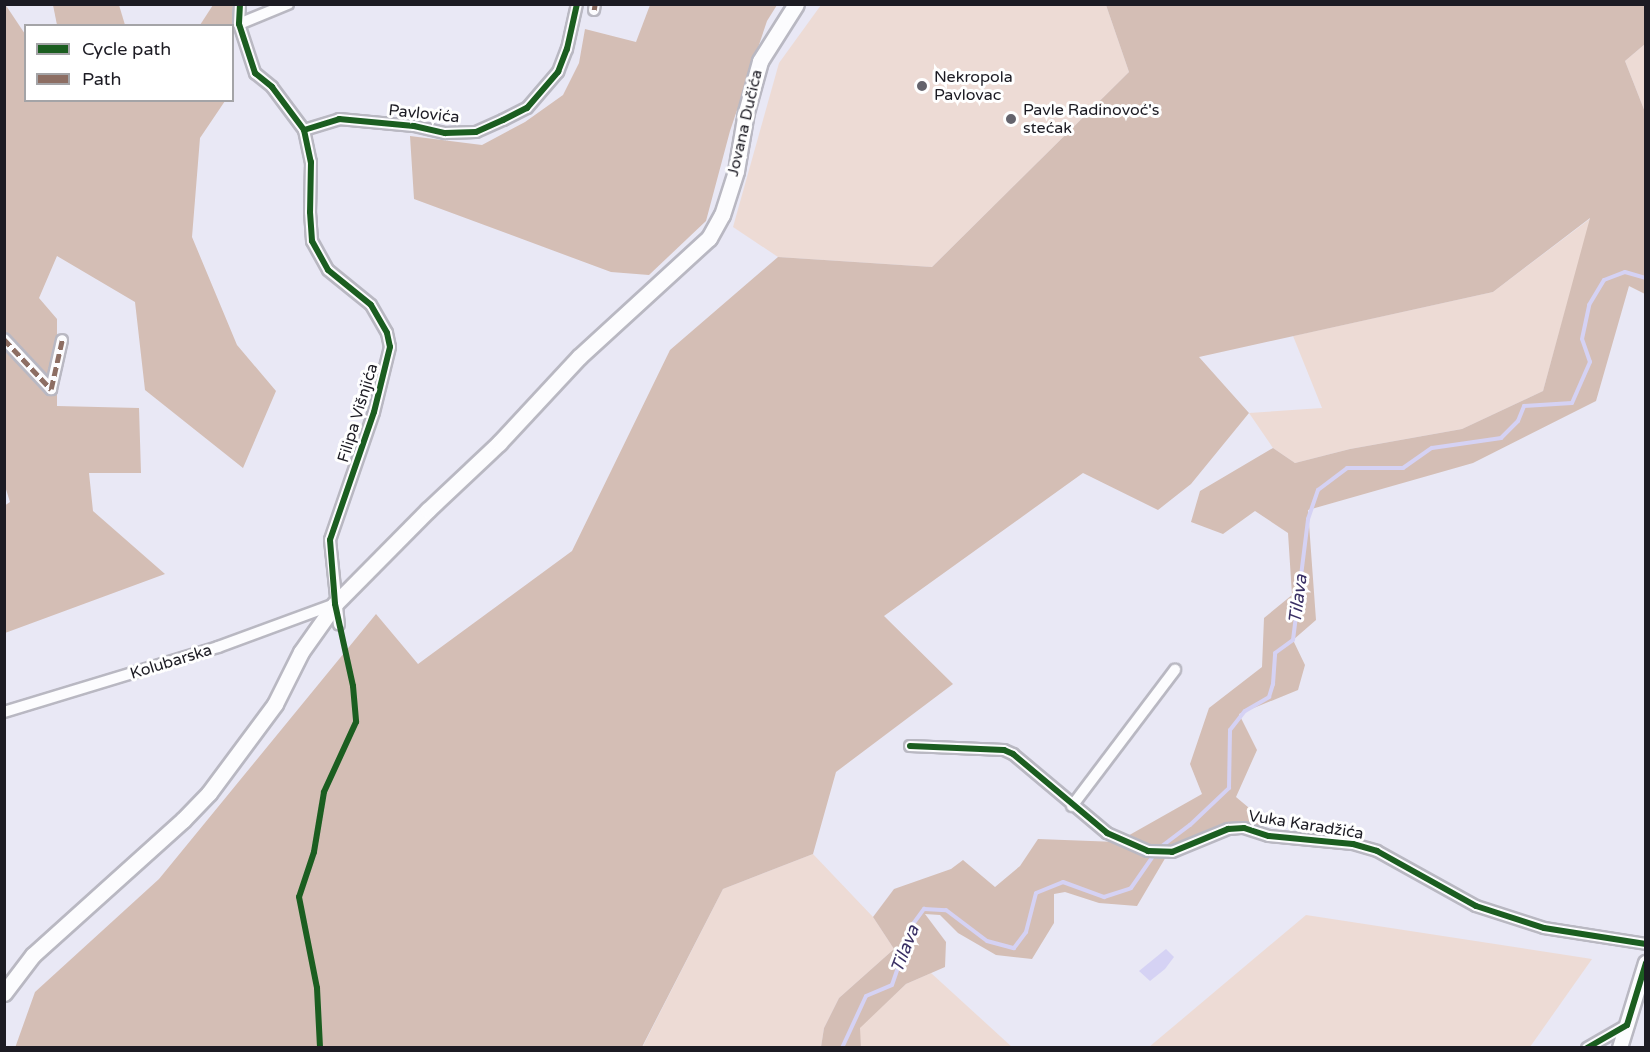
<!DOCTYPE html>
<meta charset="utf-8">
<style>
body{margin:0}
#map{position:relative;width:1650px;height:1052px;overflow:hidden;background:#e9e8f5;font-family:"Varela Round",sans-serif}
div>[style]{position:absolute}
.green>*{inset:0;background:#eddbd5}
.forest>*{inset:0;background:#d4beb5}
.water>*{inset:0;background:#d5d2f4}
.stream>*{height:4px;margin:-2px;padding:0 2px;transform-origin:2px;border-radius:2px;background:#d5d2f4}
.roads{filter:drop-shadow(2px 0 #b9b8c2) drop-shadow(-2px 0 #b9b8c2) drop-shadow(0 2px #b9b8c2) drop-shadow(0 -2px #b9b8c2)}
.minor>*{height:10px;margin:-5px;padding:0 5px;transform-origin:5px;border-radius:5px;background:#fcfcfe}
.tertiary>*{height:14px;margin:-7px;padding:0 7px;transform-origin:7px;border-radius:7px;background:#fcfcfe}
.secondary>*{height:15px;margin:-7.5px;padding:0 7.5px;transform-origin:7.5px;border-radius:7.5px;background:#fcfcfe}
.quiet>*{height:4.5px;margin-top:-2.25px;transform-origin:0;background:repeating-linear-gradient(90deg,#8d6e63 0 9px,transparent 0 13.5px)}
.cycleway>*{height:6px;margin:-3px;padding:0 3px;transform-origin:3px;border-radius:3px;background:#1b5e20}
.dots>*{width:16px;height:16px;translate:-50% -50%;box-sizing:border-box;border:3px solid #fff;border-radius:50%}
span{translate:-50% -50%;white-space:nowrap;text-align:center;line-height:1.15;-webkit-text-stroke:6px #fff;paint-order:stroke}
.poi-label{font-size:16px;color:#1c1b23}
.left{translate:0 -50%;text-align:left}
.street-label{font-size:16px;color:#1c1b23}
.water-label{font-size:18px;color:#392f64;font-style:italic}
.frame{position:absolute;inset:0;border:6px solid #1c1b23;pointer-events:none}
.legend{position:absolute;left:24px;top:24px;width:210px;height:78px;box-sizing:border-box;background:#fff;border:2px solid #a4a4a7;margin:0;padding:8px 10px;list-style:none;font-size:18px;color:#1c1b23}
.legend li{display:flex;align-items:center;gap:12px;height:30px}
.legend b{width:30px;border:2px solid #a4a4a7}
</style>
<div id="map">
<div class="green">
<div style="clip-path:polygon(821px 5px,1106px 5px,1129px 72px,932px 267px,778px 257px,733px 227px,779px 63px)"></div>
<div style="clip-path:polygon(1645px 44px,1645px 112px,1625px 61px)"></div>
<div style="clip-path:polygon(1591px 218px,1543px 391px,1462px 429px,1350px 449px,1295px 463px,1273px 448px,1249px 413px,1322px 408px,1293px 336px,1493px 292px)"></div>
<div style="clip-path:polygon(813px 854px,873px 917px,894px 949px,839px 998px,824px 1028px,821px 1047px,642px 1048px,723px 889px)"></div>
<div style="clip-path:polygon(1306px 915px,1592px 959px,1530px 1047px,1149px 1047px)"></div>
<div style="clip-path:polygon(931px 973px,1012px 1047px,861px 1047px,859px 1028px,906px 984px)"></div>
</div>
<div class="forest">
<div style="clip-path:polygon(5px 4px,25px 34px,26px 100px,225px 101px,200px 138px,192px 237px,237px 345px,276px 391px,243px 468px,145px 390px,135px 302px,57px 256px,39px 298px,57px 319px,57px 406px,139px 408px,141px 473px,89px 473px,93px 511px,165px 574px,5px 633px,4px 506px,10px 502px,4px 483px)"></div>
<div style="clip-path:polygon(53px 5px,119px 5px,125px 25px,57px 25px)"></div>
<div style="clip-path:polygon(213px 5px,233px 5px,232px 25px,200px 25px)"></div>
<div style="clip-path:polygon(650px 5px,777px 5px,767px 21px,730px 131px,706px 221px,649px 275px,611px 272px,414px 199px,410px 136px,482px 145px,525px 122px,563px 95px,579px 63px,585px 29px,636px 42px)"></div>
<div style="clip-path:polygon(1106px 5px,1645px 5px,1645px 44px,1625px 61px,1645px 112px,1645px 294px,1629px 286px,1596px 401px,1473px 463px,1308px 510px,1316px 620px,1293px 640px,1305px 665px,1298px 690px,1239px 714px,1257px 750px,1236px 797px,1267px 823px,1170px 850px,1137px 906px,1099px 903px,1065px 892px,1054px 894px,1054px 923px,1032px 959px,996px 955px,958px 933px,940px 915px,925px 914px,946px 942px,945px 967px,906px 984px,860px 1028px,861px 1047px,821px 1047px,824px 1028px,839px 998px,894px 949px,873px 917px,894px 889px,951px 869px,963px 860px,995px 887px,1020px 866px,1038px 839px,1117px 842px,1202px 794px,1190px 764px,1209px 708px,1262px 667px,1264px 618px,1292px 595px,1288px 533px,1255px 511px,1223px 534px,1191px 522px,1200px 491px,1273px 448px,1295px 463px,1350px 449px,1462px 429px,1543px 391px,1590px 218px,1493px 292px,1199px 357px,1249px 413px,1191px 484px,1158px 510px,1083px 473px,884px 616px,953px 684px,836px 772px,813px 854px,723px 889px,642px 1047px,15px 1048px,35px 992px,159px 879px,376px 614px,418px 664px,572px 551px,670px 350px,778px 257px,932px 267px,1129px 72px)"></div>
</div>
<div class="water">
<div style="clip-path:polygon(1166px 949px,1174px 957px,1165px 969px,1150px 981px,1139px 971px)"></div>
</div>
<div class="stream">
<div style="left:842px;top:1048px;width:57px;rotate:-65.2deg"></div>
<div style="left:866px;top:996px;width:28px;rotate:-23deg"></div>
<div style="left:892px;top:985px;width:65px;rotate:-71deg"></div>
<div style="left:913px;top:924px;width:19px;rotate:-54deg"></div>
<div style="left:924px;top:909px;width:22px;rotate:3deg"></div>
<div style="left:946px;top:910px;width:51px;rotate:37.1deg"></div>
<div style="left:987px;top:941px;width:28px;rotate:15deg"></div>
<div style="left:1014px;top:948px;width:20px;rotate:-53deg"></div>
<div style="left:1026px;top:932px;width:40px;rotate:-75.6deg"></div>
<div style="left:1036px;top:893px;width:29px;rotate:-22deg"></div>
<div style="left:1063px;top:882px;width:44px;rotate:20.1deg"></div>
<div style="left:1104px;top:897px;width:28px;rotate:-18deg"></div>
<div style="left:1131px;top:888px;width:47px;rotate:-55.3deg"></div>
<div style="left:1158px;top:849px;width:40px;rotate:-37deg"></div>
<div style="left:1190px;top:825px;width:54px;rotate:-43.5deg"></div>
<div style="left:1229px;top:788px;width:58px;rotate:-89deg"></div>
<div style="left:1230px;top:730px;width:24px;rotate:-52deg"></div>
<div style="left:1245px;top:711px;width:28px;rotate:-30deg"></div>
<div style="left:1269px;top:697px;width:14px;rotate:-73deg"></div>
<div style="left:1273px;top:684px;width:31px;rotate:-86deg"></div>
<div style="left:1275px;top:653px;width:22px;rotate:-36deg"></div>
<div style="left:1293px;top:640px;width:122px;rotate:-82.9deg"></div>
<div style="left:1308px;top:519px;width:31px;rotate:-71deg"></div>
<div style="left:1318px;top:490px;width:36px;rotate:-37deg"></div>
<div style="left:1347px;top:468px;width:56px"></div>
<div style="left:1403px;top:468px;width:35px;rotate:-35deg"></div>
<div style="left:1432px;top:448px;width:70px;rotate:-8.2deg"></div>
<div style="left:1501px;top:438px;width:24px;rotate:-45deg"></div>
<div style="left:1518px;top:421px;width:16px;rotate:-68deg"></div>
<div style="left:1524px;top:406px;width:48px;rotate:-3.6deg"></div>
<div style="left:1572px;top:403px;width:45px;rotate:-66.3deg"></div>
<div style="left:1590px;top:362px;width:24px;rotate:-109deg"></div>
<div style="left:1582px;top:339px;width:35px;rotate:-78deg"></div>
<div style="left:1589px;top:305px;width:29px;rotate:-59deg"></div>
<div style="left:1604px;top:280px;width:22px;rotate:-21deg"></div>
<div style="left:1625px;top:272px;width:22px;rotate:16deg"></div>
</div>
<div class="roads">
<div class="minor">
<div style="left:240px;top:4px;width:20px;rotate:93deg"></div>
<div style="left:239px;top:24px;width:52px;rotate:71.9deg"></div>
<div style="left:255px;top:73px;width:22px;rotate:39deg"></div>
<div style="left:272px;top:87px;width:54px;rotate:53.3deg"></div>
<div style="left:304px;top:130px;width:33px;rotate:78deg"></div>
<div style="left:311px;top:162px;width:50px;rotate:91.1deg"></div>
<div style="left:310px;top:212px;width:29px;rotate:86deg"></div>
<div style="left:312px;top:241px;width:33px;rotate:61deg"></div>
<div style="left:328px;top:270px;width:55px;rotate:39.1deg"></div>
<div style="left:371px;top:305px;width:32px;rotate:60deg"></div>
<div style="left:387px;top:333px;width:14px;rotate:78deg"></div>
<div style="left:390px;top:347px;width:67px;rotate:103.8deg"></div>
<div style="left:374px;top:412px;width:135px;rotate:109deg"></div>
<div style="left:330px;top:540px;width:85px;rotate:84deg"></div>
<div style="left:594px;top:10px;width:6px;rotate:-81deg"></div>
<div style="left:239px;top:24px;width:53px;rotate:-22.2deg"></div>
<div style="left:304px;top:130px;width:37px;rotate:-17deg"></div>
<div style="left:339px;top:119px;width:75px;rotate:5.3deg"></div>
<div style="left:414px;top:126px;width:32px;rotate:13deg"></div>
<div style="left:445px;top:133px;width:31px;rotate:-2deg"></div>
<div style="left:476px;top:132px;width:30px;rotate:-24deg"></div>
<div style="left:503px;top:120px;width:27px;rotate:-27deg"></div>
<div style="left:527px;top:108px;width:48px;rotate:-49.3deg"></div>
<div style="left:558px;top:72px;width:25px;rotate:-69deg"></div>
<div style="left:567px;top:49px;width:46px;rotate:-77.5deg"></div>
<div style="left:4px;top:339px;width:69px;rotate:46.8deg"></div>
<div style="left:51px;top:389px;width:50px;rotate:-77.3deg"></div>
<div style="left:4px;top:712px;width:224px;rotate:-16.9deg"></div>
<div style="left:218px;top:647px;width:125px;rotate:-20.2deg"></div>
<div style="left:910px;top:746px;width:94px;rotate:2.4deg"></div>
<div style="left:1004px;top:750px;width:10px;rotate:24deg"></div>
<div style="left:1013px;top:754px;width:123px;rotate:40deg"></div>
<div style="left:1107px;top:833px;width:45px;rotate:23.7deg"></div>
<div style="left:1148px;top:851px;width:24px;rotate:2deg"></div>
<div style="left:1172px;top:852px;width:61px;rotate:-22.3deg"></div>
<div style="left:1228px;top:829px;width:16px;rotate:-4deg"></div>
<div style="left:1244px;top:828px;width:26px;rotate:18deg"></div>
<div style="left:1269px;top:836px;width:84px;rotate:5.4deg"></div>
<div style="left:1353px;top:844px;width:25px;rotate:16deg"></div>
<div style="left:1377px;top:851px;width:113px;rotate:29.1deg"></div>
<div style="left:1476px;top:906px;width:71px;rotate:17.9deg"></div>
<div style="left:1544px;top:928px;width:103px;rotate:8.9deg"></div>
<div style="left:1072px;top:806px;width:171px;rotate:-52.9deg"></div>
<div style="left:1587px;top:1048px;width:46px;rotate:-29.9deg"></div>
</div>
<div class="tertiary">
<div style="left:1620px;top:1048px;width:89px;rotate:-73deg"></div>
</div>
<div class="secondary">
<div style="left:4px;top:993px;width:48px;rotate:-52.7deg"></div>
<div style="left:33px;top:955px;width:202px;rotate:-42deg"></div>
<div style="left:183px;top:820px;width:37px;rotate:-46deg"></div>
<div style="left:209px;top:793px;width:111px;rotate:-53.4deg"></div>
<div style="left:275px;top:704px;width:58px;rotate:-63.4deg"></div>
<div style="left:301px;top:652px;width:59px;rotate:-54.7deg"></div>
<div style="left:335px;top:604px;width:132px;rotate:-45.3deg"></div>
<div style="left:428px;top:510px;width:98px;rotate:-43.3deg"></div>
<div style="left:499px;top:443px;width:117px;rotate:-47.1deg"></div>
<div style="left:579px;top:357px;width:176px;rotate:-42.5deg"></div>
<div style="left:709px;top:238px;width:26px;rotate:-61deg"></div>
<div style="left:722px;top:215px;width:46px;rotate:-72.3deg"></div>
<div style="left:736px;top:171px;width:60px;rotate:-80.4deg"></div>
<div style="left:746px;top:112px;width:53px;rotate:-74.6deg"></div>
<div style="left:760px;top:61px;width:67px;rotate:-57.7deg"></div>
</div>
</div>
<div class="quiet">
<div style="left:594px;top:10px;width:6px;rotate:-81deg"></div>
<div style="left:4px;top:339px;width:69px;rotate:46.8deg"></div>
<div style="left:51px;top:389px;width:50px;rotate:-77.3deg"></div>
</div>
<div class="cycleway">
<div style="left:240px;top:4px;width:20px;rotate:93deg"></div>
<div style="left:239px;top:24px;width:52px;rotate:71.9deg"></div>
<div style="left:255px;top:73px;width:22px;rotate:39deg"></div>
<div style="left:272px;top:87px;width:54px;rotate:53.3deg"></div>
<div style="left:304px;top:130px;width:33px;rotate:78deg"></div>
<div style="left:311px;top:162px;width:50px;rotate:91.1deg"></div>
<div style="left:310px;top:212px;width:29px;rotate:86deg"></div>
<div style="left:312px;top:241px;width:33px;rotate:61deg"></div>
<div style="left:328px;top:270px;width:55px;rotate:39.1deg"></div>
<div style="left:371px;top:305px;width:32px;rotate:60deg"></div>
<div style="left:387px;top:333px;width:14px;rotate:78deg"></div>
<div style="left:390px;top:347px;width:67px;rotate:103.8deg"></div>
<div style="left:374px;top:412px;width:135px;rotate:109deg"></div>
<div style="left:330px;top:540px;width:64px;rotate:85.5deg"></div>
<div style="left:335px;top:604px;width:84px;rotate:77.6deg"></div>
<div style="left:353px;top:686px;width:36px;rotate:85deg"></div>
<div style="left:356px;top:722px;width:77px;rotate:114.6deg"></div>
<div style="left:324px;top:792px;width:61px;rotate:99.5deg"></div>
<div style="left:314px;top:852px;width:47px;rotate:108.4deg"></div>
<div style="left:299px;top:897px;width:93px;rotate:78.8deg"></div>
<div style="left:317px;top:988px;width:60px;rotate:87.1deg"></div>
<div style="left:304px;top:130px;width:37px;rotate:-17deg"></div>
<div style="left:339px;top:119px;width:75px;rotate:5.3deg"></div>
<div style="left:414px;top:126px;width:32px;rotate:13deg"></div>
<div style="left:445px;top:133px;width:31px;rotate:-2deg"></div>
<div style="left:476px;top:132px;width:30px;rotate:-24deg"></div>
<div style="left:503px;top:120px;width:27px;rotate:-27deg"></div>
<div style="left:527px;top:108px;width:48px;rotate:-49.3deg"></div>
<div style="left:558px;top:72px;width:25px;rotate:-69deg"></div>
<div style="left:567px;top:49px;width:46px;rotate:-77.5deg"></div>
<div style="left:910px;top:746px;width:94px;rotate:2.4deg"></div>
<div style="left:1004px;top:750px;width:10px;rotate:24deg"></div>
<div style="left:1013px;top:754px;width:123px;rotate:40deg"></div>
<div style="left:1107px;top:833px;width:45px;rotate:23.7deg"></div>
<div style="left:1148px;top:851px;width:24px;rotate:2deg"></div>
<div style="left:1172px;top:852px;width:61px;rotate:-22.3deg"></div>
<div style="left:1228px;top:829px;width:16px;rotate:-4deg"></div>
<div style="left:1244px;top:828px;width:26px;rotate:18deg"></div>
<div style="left:1269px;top:836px;width:84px;rotate:5.4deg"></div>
<div style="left:1353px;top:844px;width:25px;rotate:16deg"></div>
<div style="left:1377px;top:851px;width:113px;rotate:29.1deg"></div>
<div style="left:1476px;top:906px;width:71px;rotate:17.9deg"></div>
<div style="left:1544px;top:928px;width:103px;rotate:8.9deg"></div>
<div style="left:1587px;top:1048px;width:46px;rotate:-29.9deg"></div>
<div style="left:1627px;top:1025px;width:65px;rotate:-73deg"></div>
</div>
<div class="dots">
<div style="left:922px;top:86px;background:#64636c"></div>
<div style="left:1011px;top:119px;background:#64636c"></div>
</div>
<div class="poi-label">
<span class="left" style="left:934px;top:86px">Nekropola<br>Pavlovac</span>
<span class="left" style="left:1023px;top:119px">Pavle Radinovoć's<br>stećak</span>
</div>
<div class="street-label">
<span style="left:424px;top:114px;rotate:6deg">Pavlovića</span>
<span style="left:745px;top:123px;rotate:-77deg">Jovana Dučića</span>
<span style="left:358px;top:413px;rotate:-73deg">Filipa Višnjića</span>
<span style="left:171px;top:662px;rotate:-17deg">Kolubarska</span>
<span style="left:1306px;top:825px;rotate:9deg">Vuka Karadžića</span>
</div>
<div class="water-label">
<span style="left:1298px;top:599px;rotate:-83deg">Tilava</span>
<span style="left:905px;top:949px;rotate:-69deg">Tilava</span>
</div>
<div class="frame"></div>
<ul class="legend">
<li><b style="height:8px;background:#1b5e20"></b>Cycle path</li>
<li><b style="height:8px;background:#8d6e63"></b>Path</li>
</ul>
</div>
